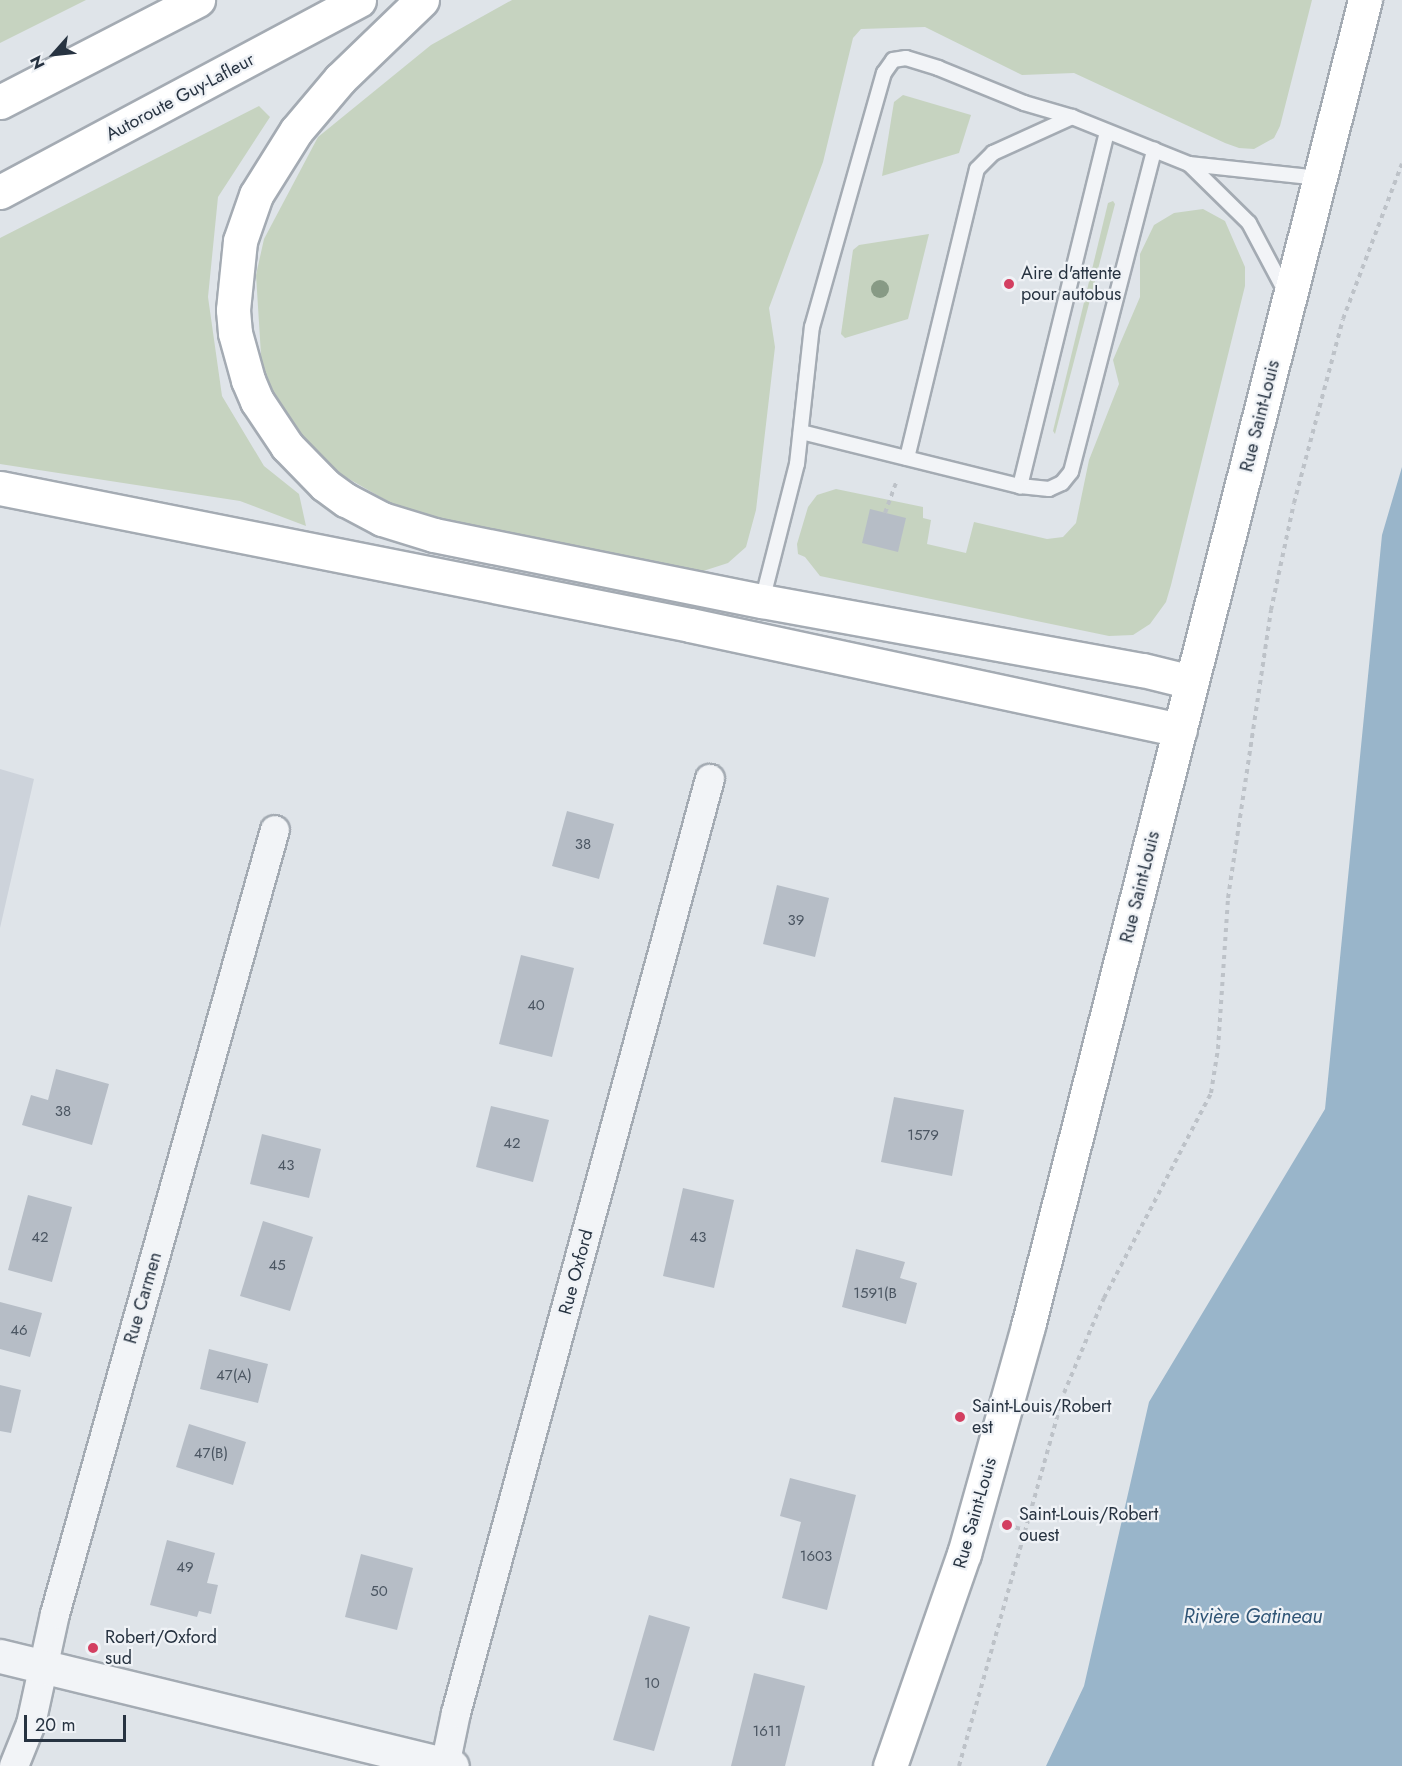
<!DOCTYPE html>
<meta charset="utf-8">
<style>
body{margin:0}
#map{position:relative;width:1402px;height:1766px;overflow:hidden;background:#dfe4e9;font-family:Jost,sans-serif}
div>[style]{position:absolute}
.built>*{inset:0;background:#cdd3db}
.green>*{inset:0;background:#c6d3c0}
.water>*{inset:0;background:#99b5ca}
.building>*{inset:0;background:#b6bdc6}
.path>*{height:4px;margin-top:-2px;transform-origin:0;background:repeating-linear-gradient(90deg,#bdc2c8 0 4.5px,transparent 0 9px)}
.roads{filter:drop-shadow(2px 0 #a4abb3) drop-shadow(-2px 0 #a4abb3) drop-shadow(0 2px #a4abb3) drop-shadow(0 -2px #a4abb3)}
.service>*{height:14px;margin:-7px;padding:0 7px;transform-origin:7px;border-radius:7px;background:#f2f4f7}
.minor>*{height:28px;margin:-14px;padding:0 14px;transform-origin:14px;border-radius:14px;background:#f2f4f7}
.tertiary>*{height:33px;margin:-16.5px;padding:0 16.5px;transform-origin:16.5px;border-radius:16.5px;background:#f2f4f7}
.secondary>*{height:33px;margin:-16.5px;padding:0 16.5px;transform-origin:16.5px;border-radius:16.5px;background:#fff}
.motorway>*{height:33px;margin:-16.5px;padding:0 16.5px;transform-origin:16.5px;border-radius:16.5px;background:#fff}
.trees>*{width:18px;height:18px;margin:-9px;border-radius:50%;background:#879a85}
.dots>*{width:16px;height:16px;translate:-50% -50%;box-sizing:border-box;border:3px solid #eff2f6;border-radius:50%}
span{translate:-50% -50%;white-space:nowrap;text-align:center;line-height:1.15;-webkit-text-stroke:4.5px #eff2f6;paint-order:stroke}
.number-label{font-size:15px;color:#4b5662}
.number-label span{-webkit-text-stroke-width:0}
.street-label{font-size:18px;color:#273341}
.poi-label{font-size:18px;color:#273341}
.left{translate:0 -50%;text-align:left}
.water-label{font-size:20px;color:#305576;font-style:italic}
.north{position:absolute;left:24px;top:24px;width:60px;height:60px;-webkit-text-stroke:4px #eff2f6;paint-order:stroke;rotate:243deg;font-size:16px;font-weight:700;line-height:24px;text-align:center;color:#273341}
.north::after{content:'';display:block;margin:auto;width:21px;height:27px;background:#273341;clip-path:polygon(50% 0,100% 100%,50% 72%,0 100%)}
.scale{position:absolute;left:24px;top:1715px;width:102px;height:27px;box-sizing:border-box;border:3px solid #273341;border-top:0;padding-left:8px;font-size:18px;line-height:21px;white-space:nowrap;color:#273341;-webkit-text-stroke:4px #eff2f6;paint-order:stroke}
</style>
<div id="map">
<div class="built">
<div style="clip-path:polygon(0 769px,34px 779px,0 928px)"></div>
</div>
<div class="green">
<div style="clip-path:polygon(0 0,86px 0,0 43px)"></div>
<div style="clip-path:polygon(512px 0,1312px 0,1280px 126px,1274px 138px,1254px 149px,1239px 148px,1225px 143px,1074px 73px,1022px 75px,925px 27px,861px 29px,853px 38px,823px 162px,769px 308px,775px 347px,756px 510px,746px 547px,728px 563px,697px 573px,593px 560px,396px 506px,309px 456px,263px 387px,256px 275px,264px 239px,318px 137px,431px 45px)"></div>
<div style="clip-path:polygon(903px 95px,971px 115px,959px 153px,882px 176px,894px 102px)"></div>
<div style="clip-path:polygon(259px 106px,270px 117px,218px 197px,208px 297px,222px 396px,264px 466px,299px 494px,306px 526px,240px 501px,0 464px,0 238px)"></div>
<div style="clip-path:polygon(1113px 201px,1115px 204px,1055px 434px,1053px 431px,1108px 203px)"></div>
<div style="clip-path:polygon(1203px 209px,1225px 221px,1245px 267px,1245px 286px,1171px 585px,1166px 602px,1150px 624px,1133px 635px,1109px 636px,820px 576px,805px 557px,798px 554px,797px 544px,808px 507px,817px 495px,836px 489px,923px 507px,923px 518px,931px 520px,927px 544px,966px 553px,974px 522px,1047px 539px,1063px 537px,1076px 523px,1089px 460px,1119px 384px,1113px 360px,1140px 297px,1140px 254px,1154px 225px,1174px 213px)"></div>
<div style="clip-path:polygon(929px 234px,908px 319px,845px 338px,841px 334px,853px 250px,859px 245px)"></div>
</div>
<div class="water">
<div style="clip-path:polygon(1402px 467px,1402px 1766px,1046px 1766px,1084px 1686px,1149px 1402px,1325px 1109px,1382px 535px)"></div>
</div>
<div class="building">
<div style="clip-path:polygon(870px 509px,906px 518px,898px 552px,862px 543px)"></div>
<div style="clip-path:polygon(567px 811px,614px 824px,599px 879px,552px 866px)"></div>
<div style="clip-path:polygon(777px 885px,829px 898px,815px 957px,763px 944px)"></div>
<div style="clip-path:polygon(521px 955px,574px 968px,552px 1057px,499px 1044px)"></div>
<div style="clip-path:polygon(56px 1069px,109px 1084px,92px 1145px,22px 1125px,31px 1095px,48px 1100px)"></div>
<div style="clip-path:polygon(894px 1097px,964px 1110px,952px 1176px,881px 1162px)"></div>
<div style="clip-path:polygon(491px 1106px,549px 1120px,533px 1182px,476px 1167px)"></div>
<div style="clip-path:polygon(262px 1134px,321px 1149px,309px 1198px,250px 1184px)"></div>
<div style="clip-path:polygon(683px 1188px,734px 1200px,714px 1288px,663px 1276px)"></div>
<div style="clip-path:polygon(28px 1195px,72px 1207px,52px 1282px,8px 1270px)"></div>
<div style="clip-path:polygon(263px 1221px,313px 1237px,290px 1311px,240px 1296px)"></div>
<div style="clip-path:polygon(856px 1249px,905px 1262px,900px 1278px,917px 1283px,906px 1324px,842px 1307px)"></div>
<div style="clip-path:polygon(0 1302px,42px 1313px,30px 1357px,0 1349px)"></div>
<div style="clip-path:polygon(209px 1349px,268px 1364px,258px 1403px,200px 1389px)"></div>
<div style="clip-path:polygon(0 1385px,21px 1390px,11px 1433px,0 1431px)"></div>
<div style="clip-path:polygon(189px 1424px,246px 1442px,233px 1485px,176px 1467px)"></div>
<div style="clip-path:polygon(790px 1478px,856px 1495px,827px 1610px,782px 1598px,801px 1522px,780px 1516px)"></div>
<div style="clip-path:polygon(167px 1540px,215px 1553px,207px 1583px,218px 1585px,211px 1614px,199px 1611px,197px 1617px,150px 1605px)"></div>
<div style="clip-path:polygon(361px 1554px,413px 1568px,397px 1630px,345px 1617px)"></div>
<div style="clip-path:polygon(649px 1615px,690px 1627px,654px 1751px,613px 1740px)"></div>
<div style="clip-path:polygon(754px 1673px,805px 1686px,785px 1766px,731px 1766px)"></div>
</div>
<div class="path">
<div style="left:885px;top:513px;width:35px;rotate:-70deg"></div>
<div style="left:1007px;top:1525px;width:18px;rotate:16deg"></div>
<div style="left:959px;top:1766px;width:387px;rotate:-74.3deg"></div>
<div style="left:1064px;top:1393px;width:103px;rotate:-67.2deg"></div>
<div style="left:1104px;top:1298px;width:231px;rotate:-62.4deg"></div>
<div style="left:1211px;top:1093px;width:45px;rotate:-81deg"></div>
<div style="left:1218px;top:1049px;width:151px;rotate:-86.2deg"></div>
<div style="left:1228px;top:898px;width:291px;rotate:-81.5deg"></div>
<div style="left:1271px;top:610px;width:109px;rotate:-77.9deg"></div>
<div style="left:1294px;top:503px;width:190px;rotate:-75.1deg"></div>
<div style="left:1343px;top:319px;width:166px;rotate:-69.2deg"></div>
</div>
<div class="roads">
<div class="service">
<div style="left:1107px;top:132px;width:365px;rotate:103.8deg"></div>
<div style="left:1020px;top:486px;width:29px;rotate:6deg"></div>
<div style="left:1049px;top:489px;width:14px;rotate:-25deg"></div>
<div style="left:1062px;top:483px;width:14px;rotate:-51deg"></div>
<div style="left:1071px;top:472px;width:333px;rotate:-75.5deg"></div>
<div style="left:1189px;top:164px;width:84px;rotate:44.5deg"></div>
<div style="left:1249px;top:223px;width:79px;rotate:62.1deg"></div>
<div style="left:801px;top:432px;width:226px;rotate:13.9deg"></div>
<div style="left:907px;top:458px;width:297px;rotate:-76.4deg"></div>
<div style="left:977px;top:169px;width:23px;rotate:-45deg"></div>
<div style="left:993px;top:153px;width:87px;rotate:-24.5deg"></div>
<div style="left:762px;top:601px;width:141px;rotate:-75.7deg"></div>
<div style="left:797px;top:464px;width:138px;rotate:-83.8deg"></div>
<div style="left:812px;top:327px;width:264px;rotate:-74.2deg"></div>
<div style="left:884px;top:73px;width:16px;rotate:-55deg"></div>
<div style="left:893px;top:60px;width:13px;rotate:-9deg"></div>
<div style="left:906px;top:58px;width:34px;rotate:17deg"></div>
<div style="left:938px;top:68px;width:93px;rotate:22.1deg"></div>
<div style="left:1024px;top:103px;width:50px;rotate:16.3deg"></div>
<div style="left:1072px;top:117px;width:126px;rotate:21.9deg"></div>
<div style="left:1189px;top:164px;width:131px;rotate:6.1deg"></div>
</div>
<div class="minor">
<div style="left:14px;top:1766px;width:45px;rotate:-68deg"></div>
<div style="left:31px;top:1724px;width:113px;rotate:-77.7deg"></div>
<div style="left:55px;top:1614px;width:814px;rotate:-74.33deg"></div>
<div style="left:445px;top:1766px;width:54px;rotate:-78.3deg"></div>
<div style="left:456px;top:1713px;width:968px;rotate:-74.79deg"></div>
</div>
<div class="tertiary">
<div style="left:0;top:1656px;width:465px;rotate:13.7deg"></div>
</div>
<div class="secondary">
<div style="left:890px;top:1766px;width:225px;rotate:-70.8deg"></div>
<div style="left:964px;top:1554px;width:237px;rotate:-74.3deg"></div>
<div style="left:1028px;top:1326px;width:1368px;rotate:-75.74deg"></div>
</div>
<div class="motorway">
<div style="left:422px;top:0;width:114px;rotate:136.1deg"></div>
<div style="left:340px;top:79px;width:68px;rotate:130.2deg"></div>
<div style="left:296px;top:131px;width:75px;rotate:122deg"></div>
<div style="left:256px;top:195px;width:49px;rotate:109.2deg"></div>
<div style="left:240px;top:241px;width:69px;rotate:95.8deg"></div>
<div style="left:233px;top:310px;width:23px;rotate:85deg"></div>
<div style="left:235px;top:333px;width:49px;rotate:74.5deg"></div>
<div style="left:248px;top:380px;width:23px;rotate:67deg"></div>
<div style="left:257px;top:401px;width:54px;rotate:56.3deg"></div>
<div style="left:287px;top:446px;width:54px;rotate:45.7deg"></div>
<div style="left:325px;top:485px;width:26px;rotate:36deg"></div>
<div style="left:346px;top:500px;width:41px;rotate:27.8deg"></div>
<div style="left:382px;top:519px;width:54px;rotate:17.1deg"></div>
<div style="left:434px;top:535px;width:335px;rotate:11.4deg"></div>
<div style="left:762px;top:601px;width:387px;rotate:10.3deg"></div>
<div style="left:1143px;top:670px;width:50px;rotate:13.8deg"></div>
<div style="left:0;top:102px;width:223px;rotate:-27.3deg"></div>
<div style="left:0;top:192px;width:407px;rotate:-28.1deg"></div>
<div style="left:0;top:488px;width:703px;rotate:11.23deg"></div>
<div style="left:690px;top:625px;width:501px;rotate:12.09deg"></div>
</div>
</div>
<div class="trees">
<div style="left:880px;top:289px"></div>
</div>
<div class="dots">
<div style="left:1009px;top:284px;background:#d33f61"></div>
<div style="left:960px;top:1417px;background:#d33f61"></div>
<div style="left:1007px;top:1525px;background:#d33f61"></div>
<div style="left:93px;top:1648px;background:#d33f61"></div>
</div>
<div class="number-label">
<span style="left:583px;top:845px">38</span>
<span style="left:796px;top:921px">39</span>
<span style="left:536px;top:1006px">40</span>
<span style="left:63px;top:1112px">38</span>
<span style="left:923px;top:1136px">1579</span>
<span style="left:512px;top:1144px">42</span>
<span style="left:286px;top:1166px">43</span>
<span style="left:40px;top:1238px">42</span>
<span style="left:698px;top:1238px">43</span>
<span style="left:277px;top:1266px">45</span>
<span style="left:875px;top:1294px">1591(B</span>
<span style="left:19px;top:1331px">46</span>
<span style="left:234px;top:1376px">47(A)</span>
<span style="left:211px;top:1454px">47(B)</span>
<span style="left:816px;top:1557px">1603</span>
<span style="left:185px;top:1568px">49</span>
<span style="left:379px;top:1592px">50</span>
<span style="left:652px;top:1684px">10</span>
<span style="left:767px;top:1732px">1611</span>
</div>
<div class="street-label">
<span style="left:180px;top:97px;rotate:-28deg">Autoroute Guy-Lafleur</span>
<span style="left:1260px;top:416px;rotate:-76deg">Rue Saint-Louis</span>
<span style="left:1140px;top:887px;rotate:-76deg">Rue Saint-Louis</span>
<span style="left:576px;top:1272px;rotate:-75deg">Rue Oxford</span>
<span style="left:143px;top:1298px;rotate:-74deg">Rue Carmen</span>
<span style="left:975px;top:1513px;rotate:-74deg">Rue Saint-Louis</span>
</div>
<div class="poi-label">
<span class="left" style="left:1021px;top:284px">Aire d'attente<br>pour autobus</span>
<span class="left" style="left:972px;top:1417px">Saint-Louis/Robert<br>est</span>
<span class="left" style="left:1019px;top:1525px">Saint-Louis/Robert<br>ouest</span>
<span class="left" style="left:105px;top:1648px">Robert/Oxford<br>sud</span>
</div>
<div class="water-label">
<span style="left:1253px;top:1616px">Rivière Gatineau</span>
</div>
<div class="north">N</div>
<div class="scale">20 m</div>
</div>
